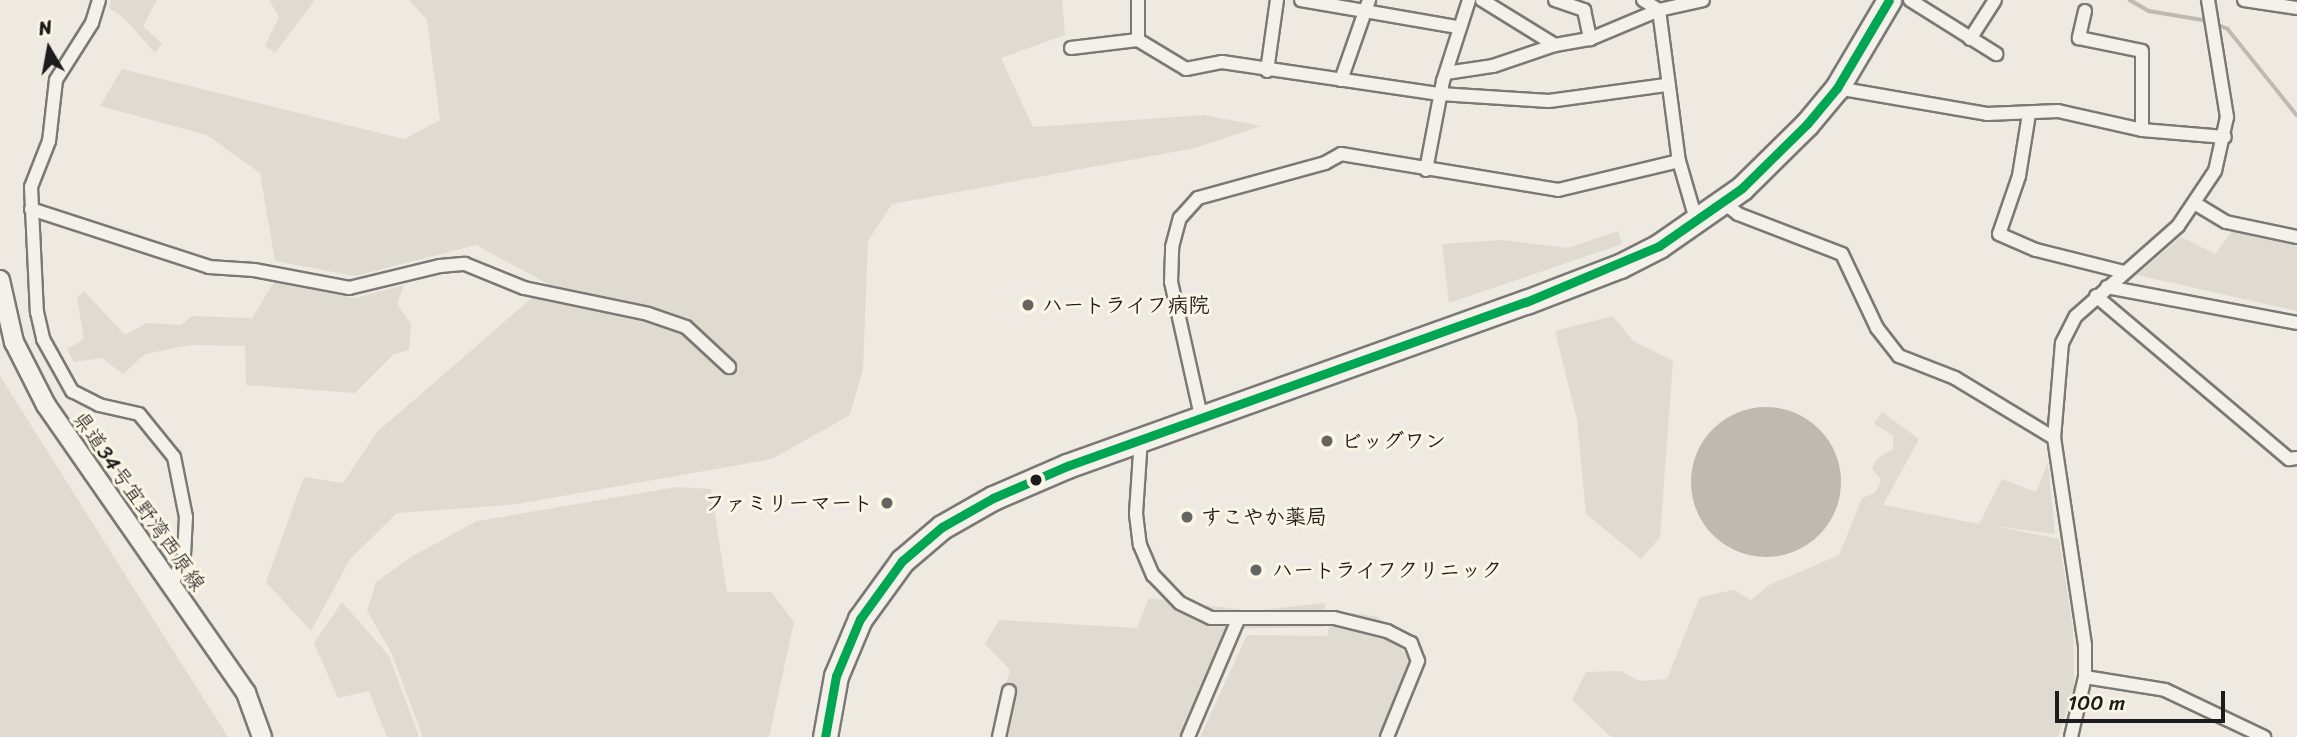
<!DOCTYPE html>
<meta charset="utf-8">
<style>
body{margin:0}
#map{position:relative;width:2297px;height:737px;overflow:hidden;background:#eeeae2;font-family:Sriracha,"Klee One",sans-serif}
div>[style]{position:absolute}
.green>*{inset:0;background:#dfdbd0}
.water>*{inset:0;background:#bebab0}
.round{border-radius:50%}
.stream>*{height:3.5px;margin:-1.75px;padding:0 1.75px;transform-origin:1.75px;border-radius:1.75px;background:#bebab0}
.roads{filter:drop-shadow(2px 0 #7a7975) drop-shadow(-2px 0 #7a7975) drop-shadow(0 2px #7a7975) drop-shadow(0 -2px #7a7975)}
.street>*{height:12px;margin:-6px;padding:0 6px;transform-origin:6px;border-radius:6px;background:#f4f1ea}
.secondary>*{height:18px;margin:-9px;padding:0 9px;transform-origin:9px;border-radius:9px;background:#f4f1ea}
.highway>*{height:23px;margin:-11.5px;padding:0 11.5px;transform-origin:11.5px;border-radius:11.5px;background:#f4f1ea}
.bus-1>*{height:9px;margin:-4.5px;padding:0 4.5px;transform-origin:4.5px;border-radius:4.5px;background:#00a651}
.dots>*{width:19px;height:19px;translate:-50% -50%;box-sizing:border-box;border:4px solid #fcf5e5;border-radius:50%}
span{translate:-50% -50%;white-space:nowrap;text-align:center;line-height:1.15;-webkit-text-stroke:6px #fcf5e5;paint-order:stroke}
.poi-label{font-size:21px;color:#1c1c1c;font-weight:700}
.left{translate:0 -50%;text-align:left}
.right{translate:-100% -50%;text-align:right}
.street-label{font-size:21px;color:#1c1c1c}
.north{position:absolute;left:14px;top:14px;width:70px;height:70px;-webkit-text-stroke:5px #fcf5e5;paint-order:stroke;rotate:350deg;font-size:19px;font-weight:700;line-height:28px;text-align:center;color:#1c1c1c}
.north::after{content:'';display:block;margin:auto;width:24px;height:32px;background:#1c1c1c;clip-path:polygon(50% 0,100% 100%,50% 72%,0 100%)}
.scale{position:absolute;left:2055px;top:691px;width:170px;height:32px;box-sizing:border-box;border:4px solid #1c1c1c;border-top:0;padding-left:9px;font-size:21px;line-height:24px;white-space:nowrap;color:#1c1c1c;-webkit-text-stroke:5px #fcf5e5;paint-order:stroke}
</style>
<div id="map">
<div class="green">
<div style="clip-path:polygon(111px 0,157px 0,143px 26px,162px 44px,155px 53px,124px 18px,109px 8px)"></div>
<div style="clip-path:polygon(269px 0,315px 0,275px 53px,265px 46px,279px 17px)"></div>
<div style="clip-path:polygon(409px 0,1062px 0,1065px 35px,1001px 58px,1033px 127px,1204px 115px,1261px 126px,1195px 148px,892px 204px,868px 241px,863px 369px,850px 415px,772px 459px,511px 505px,397px 513px,350px 559px,311px 631px,266px 582px,304px 477px,343px 483px,377px 432px,548px 284px,476px 245px,355px 276px,275px 261px,260px 173px,207px 135px,100px 106px,122px 69px,404px 139px,440px 120px,427px 20px)"></div>
<div style="clip-path:polygon(2233px 230px,2297px 241px,2297px 311px,2137px 275px,2181px 237px,2215px 254px)"></div>
<div style="clip-path:polygon(1618px 231px,1622px 244px,1449px 303px,1442px 244px,1501px 240px,1568px 248px)"></div>
<div style="clip-path:polygon(274px 282px,355px 298px,404px 285px,397px 304px,411px 324px,409px 350px,394px 354px,355px 393px,246px 385px,245px 346px,190px 345px,145px 354px,123px 374px,102px 358px,74px 362px,67px 349px,84px 339px,77px 297px,84px 291px,125px 335px,147px 323px,181px 325px,192px 316px,252px 318px)"></div>
<div style="clip-path:polygon(1613px 316px,1633px 341px,1673px 361px,1660px 537px,1641px 559px,1586px 514px,1577px 420px,1555px 331px)"></div>
<div style="clip-path:polygon(0 376px,136px 592px,228px 737px,0 737px)"></div>
<div style="clip-path:polygon(1882px 412px,1919px 439px,1883px 505px,1979px 524px,2002px 479px,2036px 492px,2048px 462px,2055px 534px,1994px 526px,2059px 539px,2073px 629px,2074px 687px,2058px 737px,1611px 737px,1572px 700px,1586px 672px,1621px 671px,1639px 681px,1667px 679px,1700px 597px,1734px 590px,1751px 600px,1769px 585px,1839px 555px,1862px 498px,1875px 493px,1881px 480px,1872px 469px,1877px 459px,1893px 449px,1893px 435px,1874px 424px)"></div>
<div style="clip-path:polygon(677px 487px,711px 489px,727px 592px,771px 592px,794px 622px,769px 737px,423px 737px,391px 652px,367px 611px,376px 582px,411px 557px,477px 521px)"></div>
<div style="clip-path:polygon(1149px 598px,1251px 611px,1325px 603px,1325px 627px,1227px 629px,1179px 737px,991px 737px,1010px 670px,985px 644px,999px 620px,1137px 628px)"></div>
<div style="clip-path:polygon(342px 602px,389px 656px,419px 737px,387px 737px,369px 691px,338px 698px,314px 643px)"></div>
<div style="clip-path:polygon(1333px 610px,1378px 617px,1412px 663px,1381px 737px,1200px 737px,1247px 635px,1327px 636px)"></div>
</div>
<div class="water">
<div class="round" style="left:1691px;top:407px;width:150px;height:150px"></div>
</div>
<div class="stream">
<div style="left:2130px;top:0;width:22px;rotate:30deg"></div>
<div style="left:2149px;top:11px;width:60px;rotate:9.6deg"></div>
<div style="left:2215px;top:24px;width:14px;rotate:21deg"></div>
<div style="left:2228px;top:29px;width:110px;rotate:51.3deg"></div>
</div>
<div class="roads">
<div class="street">
<div style="left:99px;top:0;width:24px;rotate:107deg"></div>
<div style="left:92px;top:23px;width:67px;rotate:122.3deg"></div>
<div style="left:56px;top:80px;width:61px;rotate:96.5deg"></div>
<div style="left:49px;top:141px;width:49px;rotate:111.4deg"></div>
<div style="left:31px;top:187px;width:125px;rotate:87.3deg"></div>
<div style="left:37px;top:312px;width:28px;rotate:77deg"></div>
<div style="left:43px;top:339px;width:60px;rotate:60.9deg"></div>
<div style="left:72px;top:391px;width:30px;rotate:27deg"></div>
<div style="left:99px;top:405px;width:41px;rotate:12.7deg"></div>
<div style="left:139px;top:414px;width:55px;rotate:50.9deg"></div>
<div style="left:174px;top:457px;width:61px;rotate:78.7deg"></div>
<div style="left:186px;top:517px;width:38px;rotate:93deg"></div>
<div style="left:184px;top:555px;width:35px;rotate:112deg"></div>
<div style="left:1138px;top:0;width:40px;rotate:90deg"></div>
<div style="left:1138px;top:40px;width:56px;rotate:31.1deg"></div>
<div style="left:1186px;top:69px;width:37px;rotate:-11deg"></div>
<div style="left:1222px;top:62px;width:220px;rotate:8.4deg"></div>
<div style="left:1440px;top:94px;width:109px;rotate:3.7deg"></div>
<div style="left:1549px;top:101px;width:118px;rotate:-7.8deg"></div>
<div style="left:1301px;top:0;width:159px;rotate:9.8deg"></div>
<div style="left:1482px;top:0;width:86px;rotate:31.7deg"></div>
<div style="left:1555px;top:0;width:31px;rotate:19deg"></div>
<div style="left:1584px;top:10px;width:30px;rotate:78deg"></div>
<div style="left:1643px;top:0;width:19px;rotate:32deg"></div>
<div style="left:1910px;top:0;width:102px;rotate:32.1deg"></div>
<div style="left:2244px;top:0;width:54px;rotate:8.6deg"></div>
<div style="left:1659px;top:10px;width:152px;rotate:82.5deg"></div>
<div style="left:1679px;top:161px;width:65px;rotate:73.8deg"></div>
<div style="left:2085px;top:11px;width:28px;rotate:103deg"></div>
<div style="left:2079px;top:38px;width:64px;rotate:11.7deg"></div>
<div style="left:2142px;top:51px;width:79px;rotate:90deg"></div>
<div style="left:1970px;top:39px;width:46px;rotate:-57.3deg"></div>
<div style="left:1071px;top:48px;width:67px;rotate:-6.8deg"></div>
<div style="left:1267px;top:71px;width:72px;rotate:-82deg"></div>
<div style="left:1446px;top:73px;width:48px;rotate:-8.5deg"></div>
<div style="left:1493px;top:66px;width:65px;rotate:-18.7deg"></div>
<div style="left:1555px;top:45px;width:36px;rotate:-10deg"></div>
<div style="left:1590px;top:39px;width:75px;rotate:-22.8deg"></div>
<div style="left:1659px;top:10px;width:45px;rotate:-12.8deg"></div>
<div style="left:1341px;top:80px;width:85px;rotate:-70.7deg"></div>
<div style="left:1837px;top:88px;width:152px;rotate:9.8deg"></div>
<div style="left:1987px;top:114px;width:71px;rotate:-2.4deg"></div>
<div style="left:2058px;top:111px;width:86px;rotate:12.7deg"></div>
<div style="left:2142px;top:130px;width:83px;rotate:4.8deg"></div>
<div style="left:2029px;top:114px;width:63px;rotate:99.2deg"></div>
<div style="left:2019px;top:176px;width:61px;rotate:109deg"></div>
<div style="left:1999px;top:234px;width:40px;rotate:23.4deg"></div>
<div style="left:2036px;top:250px;width:91px;rotate:14deg"></div>
<div style="left:1426px;top:170px;width:91px;rotate:-79.2deg"></div>
<div style="left:1443px;top:81px;width:85px;rotate:-72.2deg"></div>
<div style="left:1724px;top:203px;width:18px;rotate:38deg"></div>
<div style="left:1738px;top:214px;width:111px;rotate:21deg"></div>
<div style="left:1842px;top:254px;width:82px;rotate:64.7deg"></div>
<div style="left:1877px;top:328px;width:36px;rotate:52deg"></div>
<div style="left:1899px;top:356px;width:60px;rotate:21.4deg"></div>
<div style="left:1955px;top:378px;width:116px;rotate:31.2deg"></div>
<div style="left:2196px;top:204px;width:35px;rotate:31deg"></div>
<div style="left:2226px;top:222px;width:73px;rotate:11.9deg"></div>
<div style="left:31px;top:209px;width:187px;rotate:18deg"></div>
<div style="left:209px;top:267px;width:45px;rotate:3.8deg"></div>
<div style="left:254px;top:270px;width:97px;rotate:10.7deg"></div>
<div style="left:349px;top:288px;width:94px;rotate:-13.6deg"></div>
<div style="left:440px;top:266px;width:25px;rotate:-5deg"></div>
<div style="left:465px;top:264px;width:64px;rotate:22.1deg"></div>
<div style="left:524px;top:288px;width:127px;rotate:11.8deg"></div>
<div style="left:648px;top:314px;width:40px;rotate:18.9deg"></div>
<div style="left:686px;top:327px;width:59px;rotate:42.9deg"></div>
<div style="left:2107px;top:287px;width:193px;rotate:10.7deg"></div>
<div style="left:2096px;top:296px;width:253px;rotate:40.2deg"></div>
<div style="left:2289px;top:459px;width:8px;rotate:-7deg"></div>
<div style="left:1201px;top:416px;width:137px;rotate:-102.6deg"></div>
<div style="left:1171px;top:282px;width:35px;rotate:-88deg"></div>
<div style="left:1172px;top:247px;width:30px;rotate:-75deg"></div>
<div style="left:1180px;top:218px;width:27px;rotate:-48deg"></div>
<div style="left:1198px;top:198px;width:132px;rotate:-15.4deg"></div>
<div style="left:1325px;top:163px;width:18px;rotate:-29deg"></div>
<div style="left:1341px;top:154px;width:220px;rotate:9.4deg"></div>
<div style="left:1558px;top:190px;width:124px;rotate:-13.5deg"></div>
<div style="left:1141px;top:438px;width:76px;rotate:93.8deg"></div>
<div style="left:1136px;top:514px;width:31px;rotate:83deg"></div>
<div style="left:1140px;top:545px;width:33px;rotate:67deg"></div>
<div style="left:1153px;top:575px;width:39px;rotate:46deg"></div>
<div style="left:1180px;top:603px;width:34px;rotate:26deg"></div>
<div style="left:1211px;top:618px;width:123px"></div>
<div style="left:1334px;top:618px;width:55px;rotate:13.8deg"></div>
<div style="left:1387px;top:631px;width:27px;rotate:27deg"></div>
<div style="left:1411px;top:643px;width:19px;rotate:69deg"></div>
<div style="left:1418px;top:661px;width:82px;rotate:112.2deg"></div>
<div style="left:2085px;top:677px;width:81px;rotate:9.2deg"></div>
<div style="left:2165px;top:690px;width:110px;rotate:25.4deg"></div>
<div style="left:999px;top:737px;width:47px;rotate:-77.7deg"></div>
<div style="left:1188px;top:737px;width:127px;rotate:-66.9deg"></div>
<div style="left:2071px;top:737px;width:62px;rotate:-76.9deg"></div>
<div style="left:2085px;top:677px;width:32px;rotate:-90deg"></div>
<div style="left:2085px;top:645px;width:209px;rotate:-98.5deg"></div>
<div style="left:2054px;top:438px;width:95px;rotate:-85.2deg"></div>
<div style="left:2062px;top:343px;width:30px;rotate:-63deg"></div>
<div style="left:2076px;top:316px;width:136px;rotate:-41.4deg"></div>
<div style="left:2178px;top:226px;width:66px;rotate:-56.1deg"></div>
<div style="left:2215px;top:171px;width:55px;rotate:-77.5deg"></div>
<div style="left:2227px;top:117px;width:119px;rotate:-99.2deg"></div>
</div>
<div class="secondary">
<div style="left:0;top:280px;width:64px;rotate:77.3deg"></div>
<div style="left:14px;top:342px;width:71px;rotate:63.1deg"></div>
<div style="left:46px;top:405px;width:351px;rotate:55.2deg"></div>
<div style="left:246px;top:693px;width:47px;rotate:70deg"></div>
</div>
<div class="highway">
<div style="left:825px;top:737px;width:62px;rotate:-79.8deg"></div>
<div style="left:836px;top:676px;width:62px;rotate:-67.2deg"></div>
<div style="left:860px;top:619px;width:72px;rotate:-54.1deg"></div>
<div style="left:902px;top:561px;width:52px;rotate:-40.4deg"></div>
<div style="left:942px;top:527px;width:59px;rotate:-29.6deg"></div>
<div style="left:993px;top:498px;width:81px;rotate:-23.4deg"></div>
<div style="left:1067px;top:466px;width:487px;rotate:-19.7deg"></div>
<div style="left:1526px;top:302px;width:101px;rotate:-21deg"></div>
<div style="left:1620px;top:266px;width:44px;rotate:-27.1deg"></div>
<div style="left:1659px;top:246px;width:101px;rotate:-34.9deg"></div>
<div style="left:1742px;top:188px;width:91px;rotate:-44.6deg"></div>
<div style="left:1807px;top:124px;width:47px;rotate:-50.2deg"></div>
<div style="left:1837px;top:88px;width:102px;rotate:-59.4deg"></div>
</div>
</div>
<div class="bus-1">
<div style="left:825px;top:737px;width:62px;rotate:-79.8deg"></div>
<div style="left:836px;top:676px;width:62px;rotate:-67.2deg"></div>
<div style="left:860px;top:619px;width:72px;rotate:-54.1deg"></div>
<div style="left:902px;top:561px;width:52px;rotate:-40.4deg"></div>
<div style="left:942px;top:527px;width:59px;rotate:-29.6deg"></div>
<div style="left:993px;top:498px;width:81px;rotate:-23.4deg"></div>
<div style="left:1067px;top:466px;width:487px;rotate:-19.7deg"></div>
<div style="left:1526px;top:302px;width:144px;rotate:-22.8deg"></div>
<div style="left:1659px;top:246px;width:101px;rotate:-34.9deg"></div>
<div style="left:1742px;top:188px;width:91px;rotate:-44.6deg"></div>
<div style="left:1807px;top:124px;width:47px;rotate:-50.2deg"></div>
<div style="left:1837px;top:88px;width:102px;rotate:-59.4deg"></div>
</div>
<div class="dots">
<div style="left:1028px;top:305px;background:#666461"></div>
<div style="left:1327px;top:441px;background:#666461"></div>
<div style="left:1036px;top:480px;background:#1c1c1c"></div>
<div style="left:887px;top:503px;background:#666461"></div>
<div style="left:1187px;top:517px;background:#666461"></div>
<div style="left:1256px;top:570px;background:#666461"></div>
</div>
<div class="poi-label">
<span class="left" style="left:1042px;top:305px">ハートライフ病院</span>
<span class="left" style="left:1341px;top:441px">ビッグワン</span>
<span class="right" style="left:873px;top:503px">ファミリーマート</span>
<span class="left" style="left:1201px;top:517px">すこやか薬局</span>
<span class="left" style="left:1272px;top:570px">ハートライフクリニック</span>
</div>
<div class="street-label">
<span style="left:139px;top:501px;rotate:55deg">県道34号宜野湾西原線</span>
</div>
<div class="north">N</div>
<div class="scale">100 m</div>
</div>
